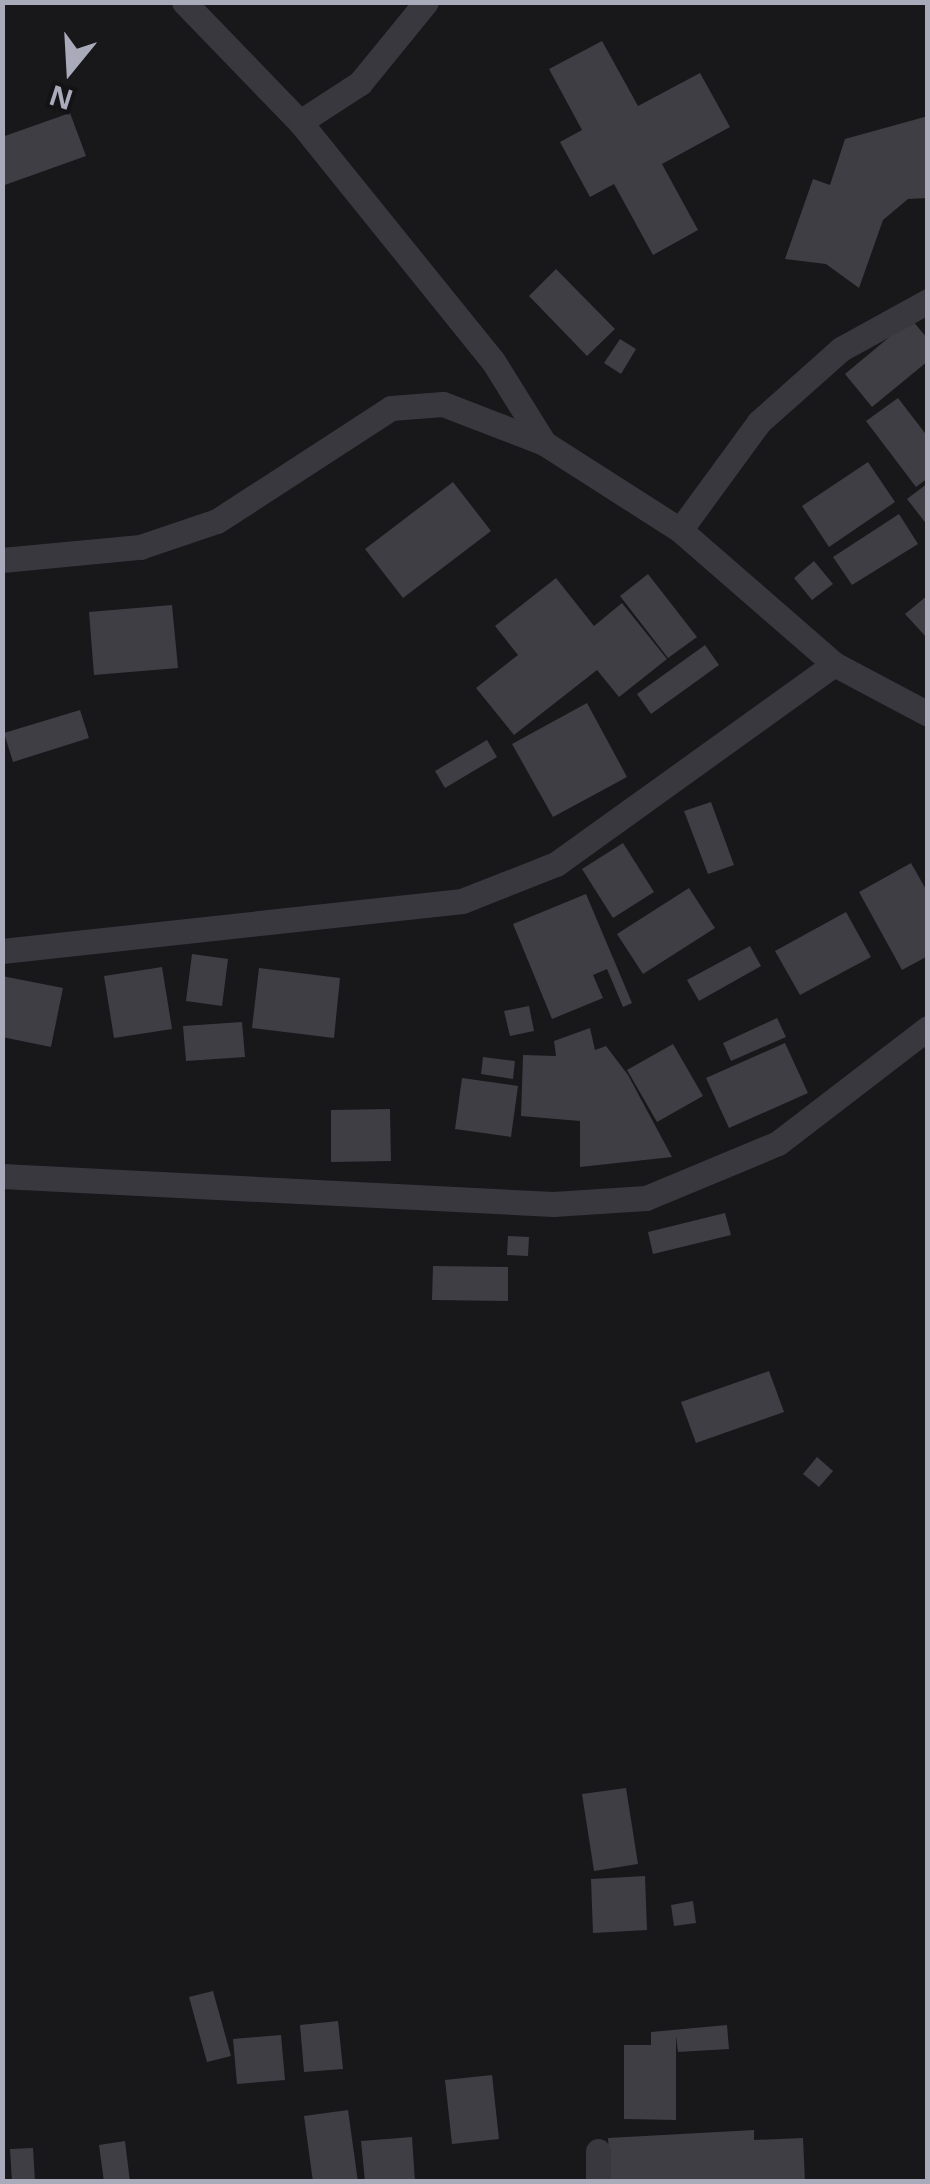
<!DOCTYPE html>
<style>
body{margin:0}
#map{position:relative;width:930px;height:2184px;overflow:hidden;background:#18171a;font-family:"Open Sans",sans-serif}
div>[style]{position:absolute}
.building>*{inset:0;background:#3f3e44}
.minor>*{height:25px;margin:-12.5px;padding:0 12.5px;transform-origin:12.5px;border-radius:12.5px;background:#39383f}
span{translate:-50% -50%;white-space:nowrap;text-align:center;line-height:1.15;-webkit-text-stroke:10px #131215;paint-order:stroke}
.frame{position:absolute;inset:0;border:5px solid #a9aaba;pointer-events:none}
.north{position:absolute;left:20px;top:20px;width:100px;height:100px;-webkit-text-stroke:8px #131215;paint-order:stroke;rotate:198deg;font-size:28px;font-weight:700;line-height:40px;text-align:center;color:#a9aaba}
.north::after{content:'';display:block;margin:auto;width:35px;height:45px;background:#a9aaba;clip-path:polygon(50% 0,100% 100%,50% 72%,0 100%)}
</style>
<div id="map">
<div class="building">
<div style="clip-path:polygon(602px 41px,638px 106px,700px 73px,730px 127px,662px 164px,698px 230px,653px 255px,614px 184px,590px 197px,560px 142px,582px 130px,549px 69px)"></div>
<div style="clip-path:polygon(70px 113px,86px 156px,2px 186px,2px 137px)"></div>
<div style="clip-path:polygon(928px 116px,928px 198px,908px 199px,883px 220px,859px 288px,826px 264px,785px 259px,813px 179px,830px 185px,845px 139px)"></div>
<div style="clip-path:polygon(556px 269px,615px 329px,587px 356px,529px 296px)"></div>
<div style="clip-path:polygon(911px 319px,928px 339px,928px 361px,872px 407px,845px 374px)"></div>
<div style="clip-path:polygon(620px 339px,636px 349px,621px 374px,604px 363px)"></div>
<div style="clip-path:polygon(898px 398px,928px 437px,928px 478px,916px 487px,866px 421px)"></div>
<div style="clip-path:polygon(868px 462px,895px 502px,829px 547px,802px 506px)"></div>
<div style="clip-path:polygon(453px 482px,491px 531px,403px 598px,365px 549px)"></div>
<div style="clip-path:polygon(928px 483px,928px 526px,907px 499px)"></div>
<div style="clip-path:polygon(899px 514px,918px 544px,852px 585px,833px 557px)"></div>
<div style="clip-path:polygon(814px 561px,833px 584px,812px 600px,794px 578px)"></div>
<div style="clip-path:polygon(648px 574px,697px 637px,668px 658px,620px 596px)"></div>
<div style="clip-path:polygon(556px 578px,594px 626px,622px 603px,667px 659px,619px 697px,597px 670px,514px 735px,476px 688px,518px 655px,495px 626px)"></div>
<div style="clip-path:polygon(928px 595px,928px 639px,905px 614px)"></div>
<div style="clip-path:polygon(172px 605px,178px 668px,94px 675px,89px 612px)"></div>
<div style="clip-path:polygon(705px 645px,719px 665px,651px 714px,637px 694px)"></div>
<div style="clip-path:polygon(587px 703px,627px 777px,553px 817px,512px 744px)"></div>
<div style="clip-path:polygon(80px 710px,89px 738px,13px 762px,4px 733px)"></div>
<div style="clip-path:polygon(487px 740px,497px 757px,445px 788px,435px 771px)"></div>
<div style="clip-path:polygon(711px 802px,734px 865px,708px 874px,684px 811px)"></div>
<div style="clip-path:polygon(623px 843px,654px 892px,613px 918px,582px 869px)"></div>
<div style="clip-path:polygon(911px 863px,928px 893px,928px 956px,902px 970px,859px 892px)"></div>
<div style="clip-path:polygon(689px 888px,715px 928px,643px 974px,617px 934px)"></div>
<div style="clip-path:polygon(586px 894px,632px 1003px,623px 1007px,607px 969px,593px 975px,603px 998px,552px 1019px,513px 924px)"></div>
<div style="clip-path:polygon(846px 912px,871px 957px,800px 995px,775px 951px)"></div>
<div style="clip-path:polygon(750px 946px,761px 966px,699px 1001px,687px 980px)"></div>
<div style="clip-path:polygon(192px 954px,228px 959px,222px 1006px,186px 1001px)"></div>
<div style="clip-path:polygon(162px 967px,172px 1029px,114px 1038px,104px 976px)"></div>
<div style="clip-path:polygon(259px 968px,340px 978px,334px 1038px,252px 1028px)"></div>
<div style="clip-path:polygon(2px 976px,63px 988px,51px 1047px,2px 1037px)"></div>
<div style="clip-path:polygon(529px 1006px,534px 1031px,510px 1036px,504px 1011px)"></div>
<div style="clip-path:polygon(777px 1018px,786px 1037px,731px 1061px,723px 1043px)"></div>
<div style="clip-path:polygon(242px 1022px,245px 1057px,186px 1061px,183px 1026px)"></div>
<div style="clip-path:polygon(590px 1028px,595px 1050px,606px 1046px,628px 1075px,672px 1157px,580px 1167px,580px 1121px,521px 1116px,523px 1055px,556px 1056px,554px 1041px)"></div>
<div style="clip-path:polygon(785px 1043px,808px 1093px,729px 1128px,706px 1078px)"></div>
<div style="clip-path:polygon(673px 1044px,703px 1096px,657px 1122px,627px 1070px)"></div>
<div style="clip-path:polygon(483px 1057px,515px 1061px,513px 1079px,481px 1074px)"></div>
<div style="clip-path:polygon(462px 1078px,518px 1086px,511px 1137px,455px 1129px)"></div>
<div style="clip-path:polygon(390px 1109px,391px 1161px,331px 1162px,331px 1110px)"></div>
<div style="clip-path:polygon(725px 1213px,731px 1235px,653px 1254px,648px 1232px)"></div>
<div style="clip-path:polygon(508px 1236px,529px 1237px,528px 1256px,507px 1255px)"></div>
<div style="clip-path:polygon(433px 1266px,508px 1267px,508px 1301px,432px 1300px)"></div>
<div style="clip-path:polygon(769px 1371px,784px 1412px,696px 1443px,681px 1402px)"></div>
<div style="clip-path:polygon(817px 1457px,833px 1471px,819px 1487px,803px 1474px)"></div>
<div style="clip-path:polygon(626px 1788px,638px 1864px,594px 1871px,582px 1794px)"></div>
<div style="clip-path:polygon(645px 1876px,647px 1930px,593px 1933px,591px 1879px)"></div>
<div style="clip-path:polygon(693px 1901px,696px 1923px,674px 1926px,671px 1905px)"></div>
<div style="clip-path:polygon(213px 1991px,231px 2056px,207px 2062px,189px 1997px)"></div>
<div style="clip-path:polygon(338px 2021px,343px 2069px,304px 2072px,300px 2025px)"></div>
<div style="clip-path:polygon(727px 2025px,729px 2049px,678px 2052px,676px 2036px,676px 2120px,624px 2119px,624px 2045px,651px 2045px,651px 2032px)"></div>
<div style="clip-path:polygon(281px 2035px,285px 2080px,237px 2084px,233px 2039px)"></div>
<div style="clip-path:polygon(492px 2075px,499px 2139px,452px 2144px,445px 2080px)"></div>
<div style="clip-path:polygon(348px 2110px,358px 2182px,313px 2182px,304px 2116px)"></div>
<div style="clip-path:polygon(754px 2130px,754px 2140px,803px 2138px,805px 2182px,611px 2182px,608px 2138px)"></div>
<div style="clip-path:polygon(412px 2137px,415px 2182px,365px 2182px,361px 2141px)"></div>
<div style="clip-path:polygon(125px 2141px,130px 2182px,104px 2182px,99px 2145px)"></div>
<div style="clip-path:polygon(33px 2148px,35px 2182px,12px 2182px,10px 2149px)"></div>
</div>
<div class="minor">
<div style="left:184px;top:2px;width:167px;rotate:46deg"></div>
<div style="left:300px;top:122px;width:307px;rotate:51.1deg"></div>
<div style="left:493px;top:361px;width:97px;rotate:58.1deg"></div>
<div style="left:544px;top:443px;width:161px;rotate:32.6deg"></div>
<div style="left:680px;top:530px;width:204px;rotate:41deg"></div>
<div style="left:834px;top:664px;width:106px;rotate:28deg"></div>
<div style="left:300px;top:122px;width:72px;rotate:-33deg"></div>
<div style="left:360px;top:83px;width:104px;rotate:-50.8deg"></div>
<div style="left:680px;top:530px;width:134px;rotate:-53.8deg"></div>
<div style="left:759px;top:422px;width:110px;rotate:-41.7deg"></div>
<div style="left:841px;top:349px;width:99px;rotate:-28.9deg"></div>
<div style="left:2px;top:560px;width:139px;rotate:-5.4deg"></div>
<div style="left:140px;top:547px;width:81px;rotate:-18.7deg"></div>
<div style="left:217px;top:521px;width:207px;rotate:-33deg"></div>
<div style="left:391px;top:408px;width:52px;rotate:-4.4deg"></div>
<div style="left:443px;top:404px;width:108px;rotate:21.1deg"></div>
<div style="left:2px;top:951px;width:463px;rotate:-6.2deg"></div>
<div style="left:462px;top:901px;width:101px;rotate:-21.5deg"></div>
<div style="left:556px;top:864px;width:342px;rotate:-35.7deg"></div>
<div style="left:2px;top:1176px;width:552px;rotate:2.91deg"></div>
<div style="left:553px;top:1204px;width:93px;rotate:-3.7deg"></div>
<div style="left:646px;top:1198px;width:143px;rotate:-22.6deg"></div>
<div style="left:778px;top:1143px;width:189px;rotate:-37.5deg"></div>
<div style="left:598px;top:2151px;width:31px;rotate:90deg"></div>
</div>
<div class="frame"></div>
<div class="north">N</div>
</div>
